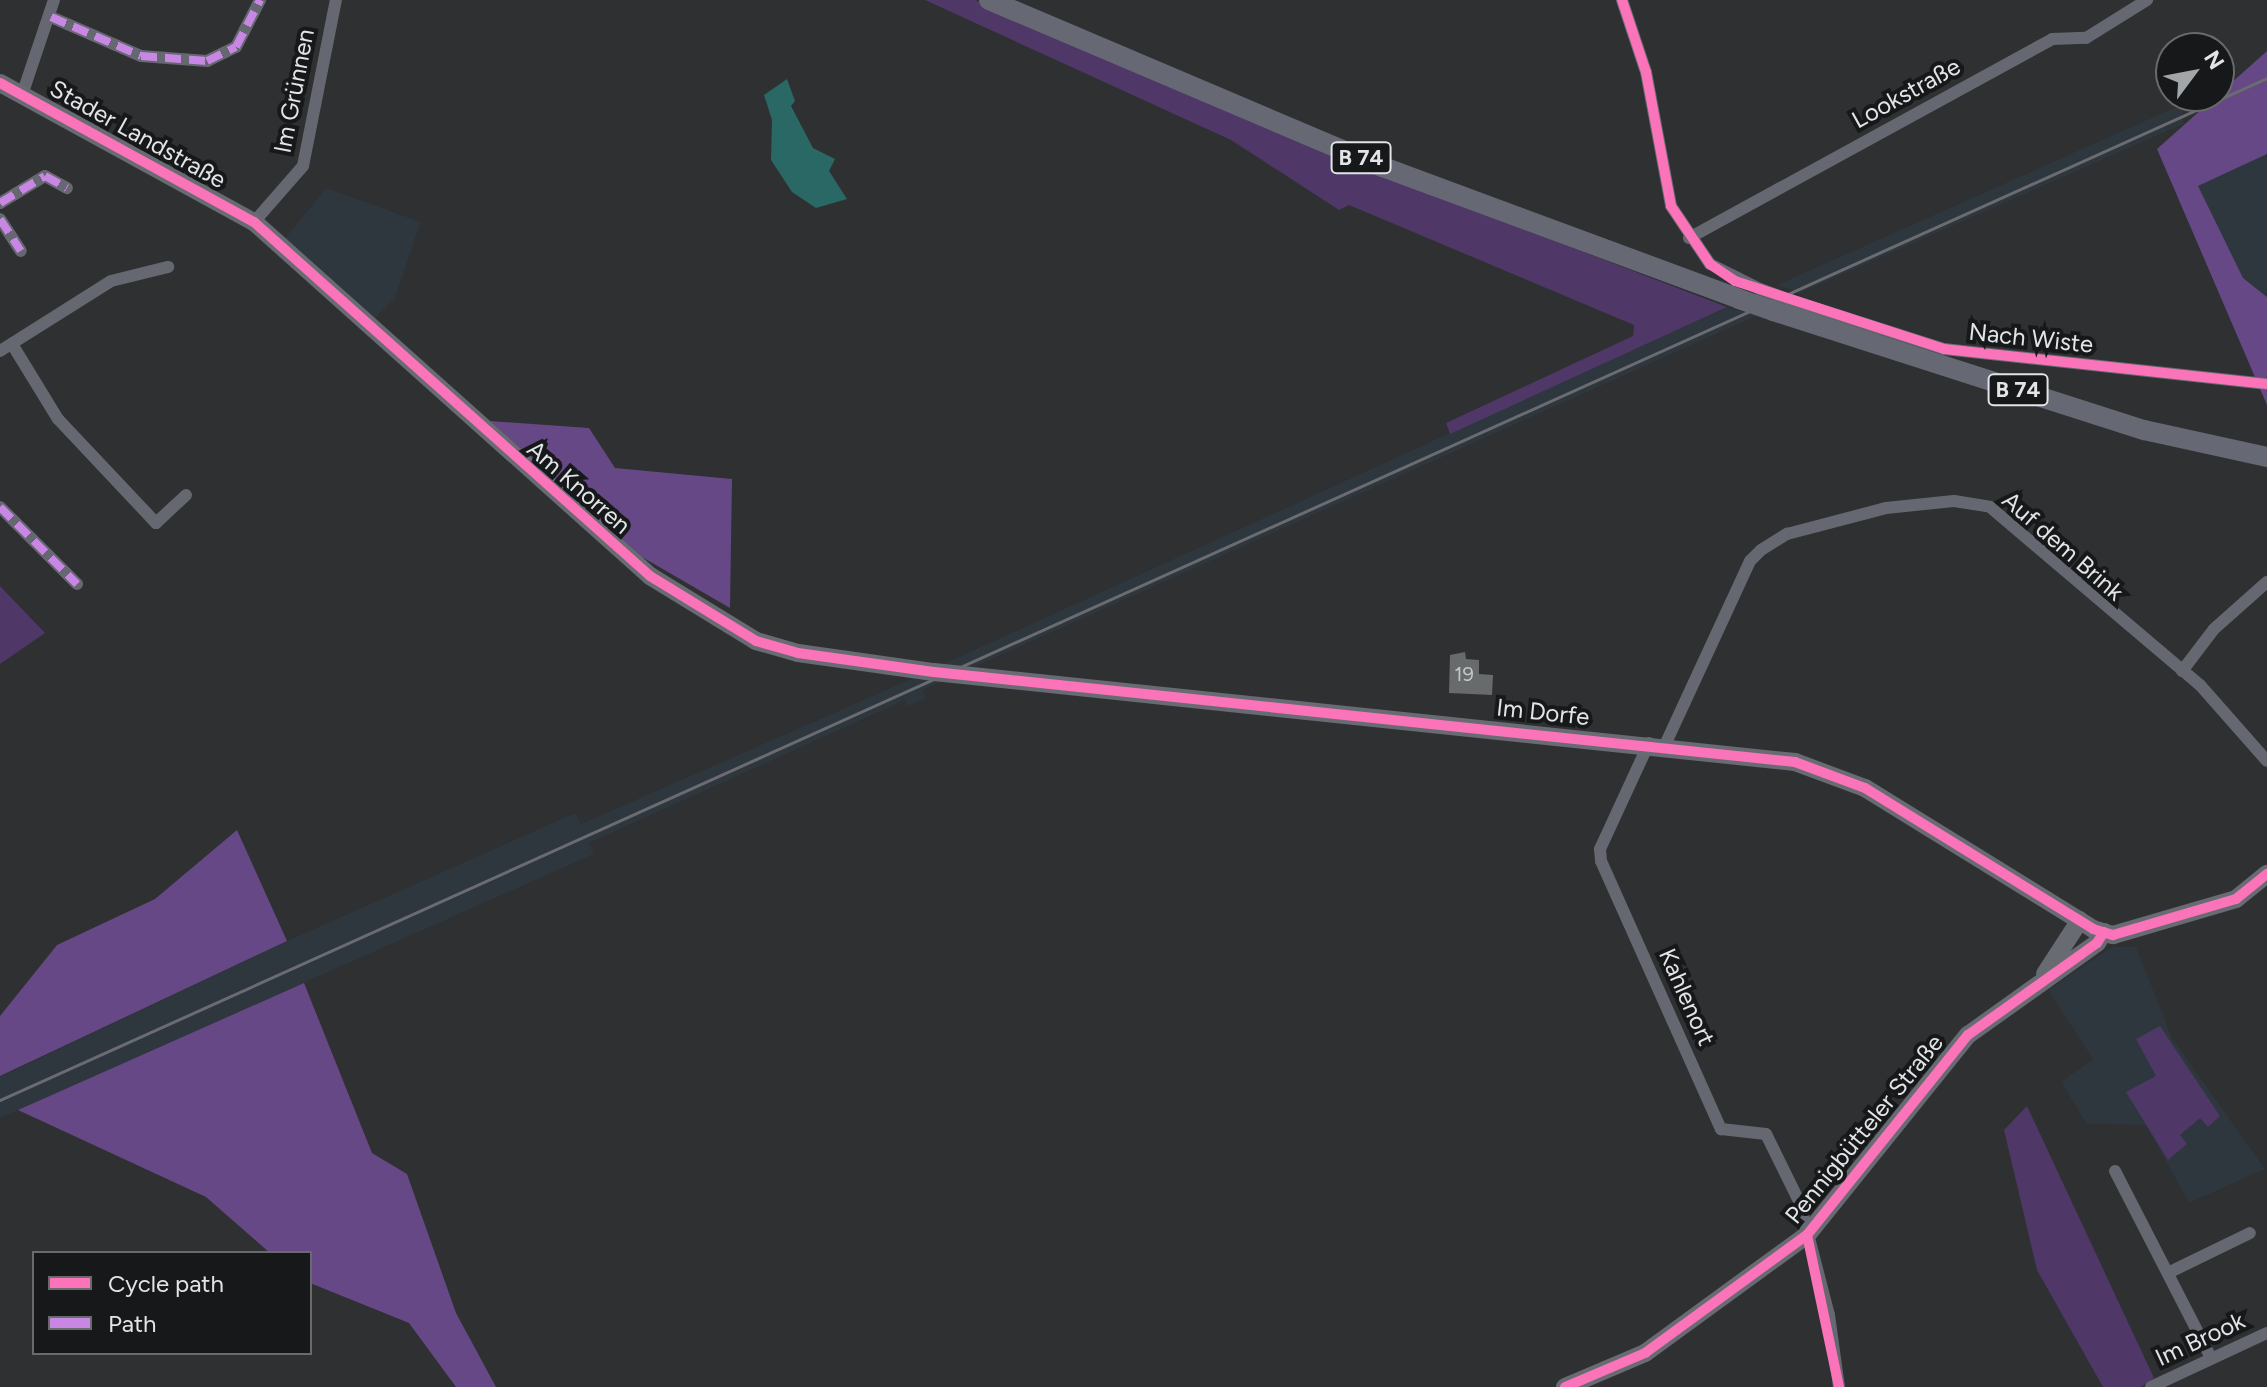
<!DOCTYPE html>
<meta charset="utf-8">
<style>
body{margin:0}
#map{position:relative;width:2267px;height:1387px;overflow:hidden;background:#2e3032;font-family:Figtree,sans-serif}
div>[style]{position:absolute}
.built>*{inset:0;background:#2e363e}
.green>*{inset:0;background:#4f3768}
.forest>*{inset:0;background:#654885}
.water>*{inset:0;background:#296864}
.building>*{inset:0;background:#686b6c}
.street>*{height:12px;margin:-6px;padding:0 6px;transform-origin:6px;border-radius:6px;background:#666871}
.secondary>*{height:18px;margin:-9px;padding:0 9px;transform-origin:9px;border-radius:9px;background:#696b73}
.primary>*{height:20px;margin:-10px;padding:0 10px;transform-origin:10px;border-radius:10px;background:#666973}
.rail>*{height:3px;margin:-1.5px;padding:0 1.5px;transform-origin:1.5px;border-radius:1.5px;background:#6a6c71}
.street-bridge>*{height:12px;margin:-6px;padding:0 6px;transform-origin:6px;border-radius:6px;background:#666871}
.primary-bridge>*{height:20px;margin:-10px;padding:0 10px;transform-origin:10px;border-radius:10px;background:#666973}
.quiet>*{height:8px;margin-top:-4px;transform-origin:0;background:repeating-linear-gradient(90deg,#c787e3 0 16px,transparent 0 24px)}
.cycleway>*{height:10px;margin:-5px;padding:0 5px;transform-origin:5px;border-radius:5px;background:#fb73b8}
span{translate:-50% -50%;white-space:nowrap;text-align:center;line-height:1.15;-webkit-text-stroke:8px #16181a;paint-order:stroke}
.number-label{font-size:20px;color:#c4c6c9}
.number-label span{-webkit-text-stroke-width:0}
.shield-label span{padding:2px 6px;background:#16181a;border:2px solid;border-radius:6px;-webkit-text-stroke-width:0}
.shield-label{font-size:22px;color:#e2e5e8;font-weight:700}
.street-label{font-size:24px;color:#e2e5e8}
.legend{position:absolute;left:32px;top:1251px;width:280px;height:104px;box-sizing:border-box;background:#16181a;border:2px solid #686a6c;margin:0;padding:10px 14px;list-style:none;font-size:24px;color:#e2e5e8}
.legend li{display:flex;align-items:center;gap:16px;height:40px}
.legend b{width:40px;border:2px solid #686a6c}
.north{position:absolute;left:2155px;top:32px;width:80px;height:80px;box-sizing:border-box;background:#16181a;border:2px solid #686a6c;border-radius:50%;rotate:58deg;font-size:22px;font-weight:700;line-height:32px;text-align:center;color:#e2e5e8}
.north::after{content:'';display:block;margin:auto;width:28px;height:36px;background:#a3a6a8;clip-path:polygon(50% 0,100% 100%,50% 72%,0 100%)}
</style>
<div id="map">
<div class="built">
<div style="clip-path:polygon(2183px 104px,2183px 124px,1800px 293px,1777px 285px)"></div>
<div style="clip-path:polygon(2267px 154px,2267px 297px,2243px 278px,2197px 186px)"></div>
<div style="clip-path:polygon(326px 188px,421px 222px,395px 298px,369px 324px,281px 243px)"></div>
<div style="clip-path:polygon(1727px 307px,1756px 316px,923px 690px,925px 698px,908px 706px,905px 700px,589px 843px,594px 854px,0 1118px,0 1077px,287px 941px,575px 813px,581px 824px,893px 687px)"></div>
<div style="clip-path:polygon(2112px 947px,2136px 947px,2172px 1038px,2265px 1169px,2189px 1203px,2146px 1125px,2087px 1124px,2061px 1082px,2093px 1059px,2048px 990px)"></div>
</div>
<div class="green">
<div style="clip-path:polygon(925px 0,975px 0,1351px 163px,1727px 307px,1450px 434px,1446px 423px,1633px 336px,1634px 325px,1349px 205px,1339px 210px,1231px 140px)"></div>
<div style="clip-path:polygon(0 586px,45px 633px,0 664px)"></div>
<div style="clip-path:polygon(2160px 1026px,2220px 1116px,2208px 1127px,2200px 1118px,2180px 1135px,2187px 1144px,2168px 1160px,2126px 1092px,2156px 1076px,2136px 1039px)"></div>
<div style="clip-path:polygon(2027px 1106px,2154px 1378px,2141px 1387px,2103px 1387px,2037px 1270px,2004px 1130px)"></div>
</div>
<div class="forest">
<div style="clip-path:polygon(2267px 51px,2267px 154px,2198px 186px,2243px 278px,2267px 297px,2267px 405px,2157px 149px)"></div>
<div style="clip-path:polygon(490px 421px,589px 428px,615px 468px,732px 479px,730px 608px,642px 557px)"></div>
<div style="clip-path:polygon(237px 830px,287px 941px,0 1076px,0 1016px,57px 945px,155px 899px)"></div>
<div style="clip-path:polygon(304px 983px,372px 1153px,407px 1174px,456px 1313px,496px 1387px,456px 1387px,409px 1323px,310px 1283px,310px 1253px,270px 1253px,206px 1197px,18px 1110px)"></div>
</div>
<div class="water">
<div style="clip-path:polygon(787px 79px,795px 101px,791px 106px,813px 148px,835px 159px,829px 171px,847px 199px,816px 208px,792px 192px,771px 160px,772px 120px,764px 95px)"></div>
</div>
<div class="building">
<div style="clip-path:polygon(1465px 652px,1466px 659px,1479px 660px,1479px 674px,1493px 675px,1492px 695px,1449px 693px,1450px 655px)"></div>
</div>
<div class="street">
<div style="left:1622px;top:0;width:76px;rotate:71.6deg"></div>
<div style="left:1646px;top:72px;width:136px;rotate:79.4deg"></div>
<div style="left:1671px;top:206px;width:70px;rotate:56.1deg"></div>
<div style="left:1710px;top:264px;width:56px;rotate:26.6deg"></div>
<div style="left:51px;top:17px;width:98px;rotate:23.4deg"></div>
<div style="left:141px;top:56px;width:66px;rotate:4.3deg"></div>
<div style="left:207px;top:61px;width:32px;rotate:-26deg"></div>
<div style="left:236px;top:47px;width:53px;rotate:-62.9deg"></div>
<div style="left:23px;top:92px;width:97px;rotate:-71.4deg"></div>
<div style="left:0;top:203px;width:52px;rotate:-31deg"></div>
<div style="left:45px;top:176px;width:25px;rotate:29deg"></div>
<div style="left:0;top:219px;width:38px;rotate:57deg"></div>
<div style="left:254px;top:222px;width:74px;rotate:-48.8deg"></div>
<div style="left:303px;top:166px;width:169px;rotate:-78.8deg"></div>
<div style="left:1689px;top:238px;width:414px;rotate:-28.7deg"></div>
<div style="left:2052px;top:39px;width:34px;rotate:-2deg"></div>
<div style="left:2086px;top:38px;width:72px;rotate:-31.9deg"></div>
<div style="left:1796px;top:302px;width:155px;rotate:17.6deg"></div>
<div style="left:1944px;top:349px;width:325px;rotate:6.2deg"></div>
<div style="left:12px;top:344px;width:88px;rotate:58.5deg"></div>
<div style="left:58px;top:419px;width:143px;rotate:46.7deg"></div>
<div style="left:156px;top:523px;width:41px;rotate:-43deg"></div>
<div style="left:0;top:351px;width:131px;rotate:-32.2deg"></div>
<div style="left:111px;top:281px;width:59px;rotate:-13.8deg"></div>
<div style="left:0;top:507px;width:109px;rotate:45deg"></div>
<div style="left:2182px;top:671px;width:53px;rotate:-52.7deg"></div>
<div style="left:2214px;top:629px;width:71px;rotate:-41.6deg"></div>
<div style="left:1649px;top:743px;width:117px;rotate:114.8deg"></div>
<div style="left:1600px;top:849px;width:12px;rotate:85deg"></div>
<div style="left:1601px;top:861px;width:294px;rotate:65.9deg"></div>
<div style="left:1721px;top:1129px;width:45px;rotate:6.3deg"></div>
<div style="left:1766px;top:1134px;width:77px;rotate:63.8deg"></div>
<div style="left:1800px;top:1203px;width:116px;rotate:75.5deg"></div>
<div style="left:1829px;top:1315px;width:73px;rotate:82.1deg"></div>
<div style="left:1665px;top:745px;width:203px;rotate:-65.2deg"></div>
<div style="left:1750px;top:561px;width:16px;rotate:-45deg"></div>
<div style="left:1761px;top:550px;width:31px;rotate:-32deg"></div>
<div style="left:1787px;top:534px;width:102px;rotate:-14.7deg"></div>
<div style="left:1886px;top:508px;width:68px;rotate:-5.9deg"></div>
<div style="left:1954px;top:501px;width:36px;rotate:9deg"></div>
<div style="left:1990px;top:507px;width:275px;rotate:40.3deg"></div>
<div style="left:2200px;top:685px;width:101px;rotate:48.6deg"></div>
<div style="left:2115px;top:1171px;width:208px;rotate:62.8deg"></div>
<div style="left:2168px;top:1273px;width:91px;rotate:-26deg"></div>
<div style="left:2151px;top:1387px;width:128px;rotate:-25deg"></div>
</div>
<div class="secondary">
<div style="left:0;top:83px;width:290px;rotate:28.7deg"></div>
<div style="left:254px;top:222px;width:531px;rotate:41.79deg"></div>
<div style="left:650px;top:576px;width:124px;rotate:31.5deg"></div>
<div style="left:756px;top:641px;width:44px;rotate:15.9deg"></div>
<div style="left:798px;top:653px;width:137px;rotate:8deg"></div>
<div style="left:934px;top:672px;width:866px;rotate:5.97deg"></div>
<div style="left:1795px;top:762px;width:75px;rotate:20.4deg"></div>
<div style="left:1865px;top:788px;width:268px;rotate:31.7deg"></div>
<div style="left:2093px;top:929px;width:21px;rotate:17deg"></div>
<div style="left:2113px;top:935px;width:128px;rotate:-16.3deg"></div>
<div style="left:2236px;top:899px;width:40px;rotate:-39deg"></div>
<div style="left:2045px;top:974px;width:64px;rotate:-57.1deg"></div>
<div style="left:1565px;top:1387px;width:87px;rotate:-23deg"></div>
<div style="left:1645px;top:1353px;width:200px;rotate:-36.1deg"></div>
<div style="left:1807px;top:1235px;width:257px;rotate:-51.2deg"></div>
<div style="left:1968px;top:1035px;width:158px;rotate:-35.5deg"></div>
<div style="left:2097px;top:943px;width:13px;rotate:-58deg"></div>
</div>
<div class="primary">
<div style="left:989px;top:0;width:428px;rotate:23deg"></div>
<div style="left:1383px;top:167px;width:380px;rotate:20.3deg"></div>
<div style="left:1773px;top:311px;width:390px;rotate:17.8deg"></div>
<div style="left:2144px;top:430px;width:126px;rotate:12.4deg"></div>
</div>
<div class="rail">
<div style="left:0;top:1100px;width:2487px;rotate:-24.27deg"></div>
</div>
<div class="street-bridge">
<div style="left:1760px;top:289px;width:38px;rotate:20deg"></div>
</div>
<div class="primary-bridge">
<div style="left:1739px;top:299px;width:36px;rotate:19deg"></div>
</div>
<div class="quiet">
<div style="left:51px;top:17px;width:98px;rotate:23.4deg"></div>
<div style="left:141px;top:56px;width:66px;rotate:4.3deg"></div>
<div style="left:207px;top:61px;width:32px;rotate:-26deg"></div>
<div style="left:236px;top:47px;width:53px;rotate:-62.9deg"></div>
<div style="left:0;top:203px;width:52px;rotate:-31deg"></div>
<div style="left:45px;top:176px;width:25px;rotate:29deg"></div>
<div style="left:0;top:219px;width:38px;rotate:57deg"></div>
<div style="left:0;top:507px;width:109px;rotate:45deg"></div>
</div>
<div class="cycleway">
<div style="left:1622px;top:0;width:76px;rotate:71.6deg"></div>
<div style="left:1646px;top:72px;width:136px;rotate:79.4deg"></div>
<div style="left:1671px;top:206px;width:70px;rotate:56.1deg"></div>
<div style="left:1710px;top:264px;width:30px;rotate:34deg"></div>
<div style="left:1735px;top:281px;width:220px;rotate:18deg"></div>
<div style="left:1944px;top:349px;width:325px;rotate:6.2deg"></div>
<div style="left:0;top:83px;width:290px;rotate:28.7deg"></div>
<div style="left:254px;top:222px;width:531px;rotate:41.79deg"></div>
<div style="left:650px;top:576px;width:124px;rotate:31.5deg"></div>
<div style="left:756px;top:641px;width:44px;rotate:15.9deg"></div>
<div style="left:798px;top:653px;width:137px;rotate:8deg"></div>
<div style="left:934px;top:672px;width:866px;rotate:5.97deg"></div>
<div style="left:1795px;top:762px;width:75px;rotate:20.4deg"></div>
<div style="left:1865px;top:788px;width:268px;rotate:31.7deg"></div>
<div style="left:2093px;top:929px;width:21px;rotate:17deg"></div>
<div style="left:2113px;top:935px;width:128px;rotate:-16.3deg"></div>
<div style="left:2236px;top:899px;width:40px;rotate:-39deg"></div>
<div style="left:1807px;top:1235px;width:155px;rotate:78.1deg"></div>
<div style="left:1565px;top:1387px;width:87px;rotate:-23deg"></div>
<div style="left:1645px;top:1353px;width:200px;rotate:-36.1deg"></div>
<div style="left:1807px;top:1235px;width:257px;rotate:-51.2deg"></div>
<div style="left:1968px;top:1035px;width:158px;rotate:-35.5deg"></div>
<div style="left:2097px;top:943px;width:13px;rotate:-58deg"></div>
</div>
<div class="number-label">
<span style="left:1464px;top:674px">19</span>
</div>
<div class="shield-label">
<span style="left:1361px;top:158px">B 74</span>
<span style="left:2018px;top:390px">B 74</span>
</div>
<div class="street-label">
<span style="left:294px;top:91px;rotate:-79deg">Im Grünnen</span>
<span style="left:1906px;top:93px;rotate:-29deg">Lookstraße</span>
<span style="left:138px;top:134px;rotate:29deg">Stader Landstraße</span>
<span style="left:2031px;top:338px;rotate:6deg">Nach Wiste</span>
<span style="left:579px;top:487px;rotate:41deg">Am Knorren</span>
<span style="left:2063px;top:546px;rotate:41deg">Auf dem Brink</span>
<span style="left:1543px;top:712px;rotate:6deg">Im Dorfe</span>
<span style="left:1687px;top:997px;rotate:66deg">Kahlenort</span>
<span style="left:1864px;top:1129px;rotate:-51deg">Pennigbütteler Straße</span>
<span style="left:2200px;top:1339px;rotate:-25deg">Im Brook</span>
</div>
<ul class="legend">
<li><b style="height:10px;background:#fb73b8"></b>Cycle path</li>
<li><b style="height:10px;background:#c787e3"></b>Path</li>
</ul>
<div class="north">N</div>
</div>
